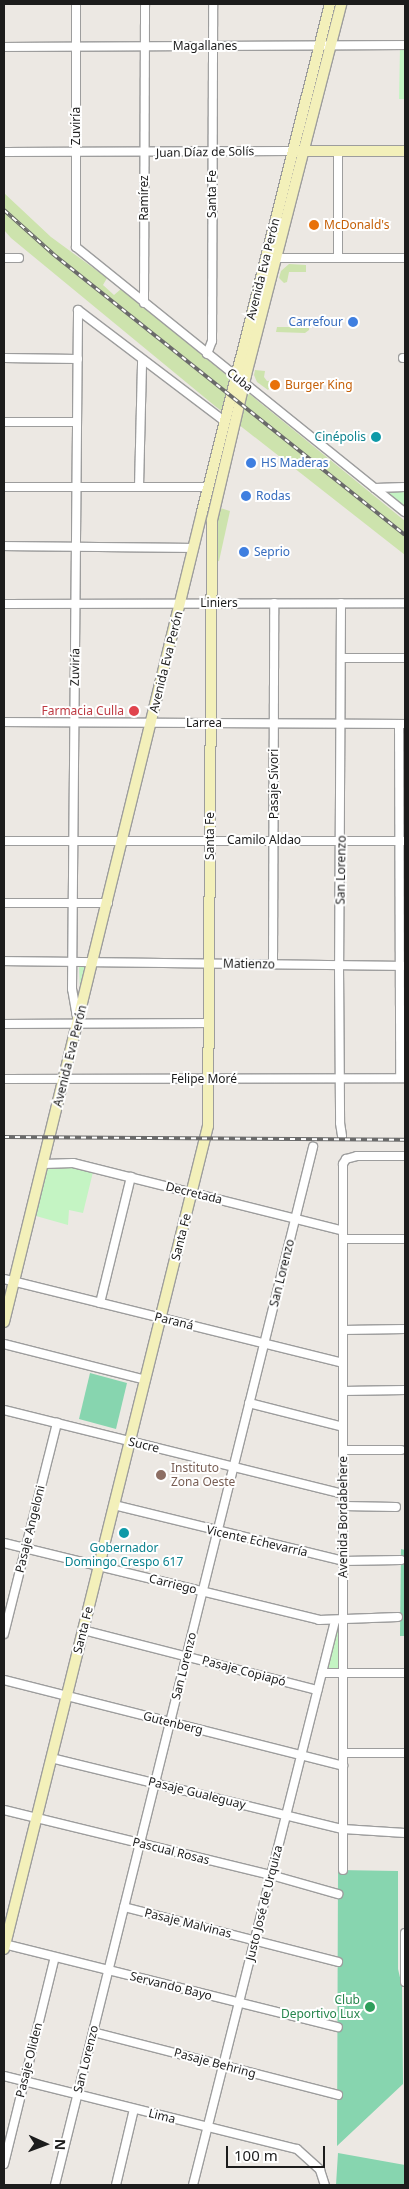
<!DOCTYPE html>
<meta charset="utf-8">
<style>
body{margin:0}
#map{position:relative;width:409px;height:2189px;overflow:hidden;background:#ece8e3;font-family:"Noto Sans",sans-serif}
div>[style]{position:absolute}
.grass>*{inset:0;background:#cde3ad}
.park>*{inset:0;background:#c4f4c3}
.pitch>*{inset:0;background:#87d5af}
.roads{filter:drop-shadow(1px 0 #9d9d9d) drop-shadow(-1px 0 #9d9d9d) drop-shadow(0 1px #9d9d9d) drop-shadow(0 -1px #9d9d9d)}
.street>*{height:8px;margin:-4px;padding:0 4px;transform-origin:4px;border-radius:4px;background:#fff}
.secondary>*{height:10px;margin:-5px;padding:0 5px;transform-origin:5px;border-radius:5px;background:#f3f0ba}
.rail>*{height:4px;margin-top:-2px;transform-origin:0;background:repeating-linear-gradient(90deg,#fff 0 5.5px,#6a6a6a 0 11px);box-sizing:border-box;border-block:1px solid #6a6a6a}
.dots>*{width:14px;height:14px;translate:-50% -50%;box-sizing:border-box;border:2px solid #fff;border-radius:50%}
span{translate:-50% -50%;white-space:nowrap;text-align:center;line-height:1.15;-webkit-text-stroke:4px #fff;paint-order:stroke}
.street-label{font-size:12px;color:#1c1c1c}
.food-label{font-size:12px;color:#c56008}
.left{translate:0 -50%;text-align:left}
.shop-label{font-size:12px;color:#366cbe}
.right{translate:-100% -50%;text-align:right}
.culture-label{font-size:12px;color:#0d838f}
.health-label{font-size:12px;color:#be3a42}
.education-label{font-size:12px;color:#785e54}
.leisure-label{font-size:12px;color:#27864d}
.frame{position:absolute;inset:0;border:5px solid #1c1c1c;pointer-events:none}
.north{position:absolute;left:20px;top:2119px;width:50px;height:50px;-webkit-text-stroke:4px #fff;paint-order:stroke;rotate:92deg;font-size:14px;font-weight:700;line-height:20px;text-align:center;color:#1c1c1c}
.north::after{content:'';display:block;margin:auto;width:18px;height:22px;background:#1c1c1c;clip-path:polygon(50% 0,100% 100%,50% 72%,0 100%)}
.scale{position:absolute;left:226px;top:2146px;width:99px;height:22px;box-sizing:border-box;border:2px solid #1c1c1c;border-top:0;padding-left:6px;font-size:15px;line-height:18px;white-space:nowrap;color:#1c1c1c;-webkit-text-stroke:4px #fff;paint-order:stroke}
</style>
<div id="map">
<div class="grass">
<div style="clip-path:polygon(4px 193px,51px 237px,107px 278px,103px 285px,114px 295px,121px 289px,405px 521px,405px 555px,215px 406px,11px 238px,4px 230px)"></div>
<div style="clip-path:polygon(289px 264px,306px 265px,306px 272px,289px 272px,287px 282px,284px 283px,279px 278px,281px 271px)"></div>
<div style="clip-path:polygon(277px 327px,309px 327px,309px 330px,305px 333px,276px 332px)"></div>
<div style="clip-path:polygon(255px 370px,265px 371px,264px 377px,267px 381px,276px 380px,268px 390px,257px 382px,254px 375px)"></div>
<div style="clip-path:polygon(217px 507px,230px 511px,219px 561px,215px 562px)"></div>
</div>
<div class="park">
<div style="clip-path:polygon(400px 47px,405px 47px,405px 99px,399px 99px)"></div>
<div style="clip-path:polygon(386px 488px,405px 488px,405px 509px,385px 493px)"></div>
<div style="clip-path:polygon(83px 965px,85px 970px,80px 990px,79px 967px)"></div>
<div style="clip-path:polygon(52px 1167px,68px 1167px,93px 1172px,83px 1213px,69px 1210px,68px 1225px,36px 1216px,47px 1169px)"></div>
<div style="clip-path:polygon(338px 1625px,340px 1668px,327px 1670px,326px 1667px)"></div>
</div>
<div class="pitch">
<div style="clip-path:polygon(90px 1373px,127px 1383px,116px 1429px,79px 1419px)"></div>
<div style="clip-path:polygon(401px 1549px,405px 1550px,405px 1636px,400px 1636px)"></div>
<div style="clip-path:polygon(338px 1870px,398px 1871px,398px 1969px,402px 1986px,403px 2084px,337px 2146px)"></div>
<div style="clip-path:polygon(338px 2153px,405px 2165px,405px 2185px,336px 2185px)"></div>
</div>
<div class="roads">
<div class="street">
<div style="left:76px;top:4px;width:243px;rotate:90deg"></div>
<div style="left:76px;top:247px;width:422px;rotate:38.9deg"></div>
<div style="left:4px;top:47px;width:401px;rotate:-0.3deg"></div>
<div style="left:338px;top:150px;width:107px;rotate:90deg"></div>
<div style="left:4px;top:152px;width:288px;rotate:-0.2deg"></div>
<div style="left:4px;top:258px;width:15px"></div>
<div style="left:276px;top:258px;width:129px"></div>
<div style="left:144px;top:303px;width:299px;rotate:-89.8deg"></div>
<div style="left:78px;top:310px;width:183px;rotate:37.2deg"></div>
<div style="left:207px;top:354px;width:14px;rotate:-69deg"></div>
<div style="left:212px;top:341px;width:337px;rotate:-89.8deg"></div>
<div style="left:4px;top:358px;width:74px;rotate:0.8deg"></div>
<div style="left:403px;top:358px;width:2px"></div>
<div style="left:4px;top:422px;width:73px"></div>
<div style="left:4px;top:487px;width:204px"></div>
<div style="left:139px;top:487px;width:127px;rotate:-88.6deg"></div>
<div style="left:375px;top:488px;width:30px;rotate:-2deg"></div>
<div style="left:4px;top:546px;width:189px;rotate:0.6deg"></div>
<div style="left:341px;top:603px;width:362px;rotate:90.3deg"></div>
<div style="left:339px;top:965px;width:158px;rotate:89.6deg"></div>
<div style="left:340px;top:1123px;width:13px;rotate:81deg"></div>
<div style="left:4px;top:604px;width:401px;rotate:-0.1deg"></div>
<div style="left:341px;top:658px;width:64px"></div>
<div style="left:4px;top:722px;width:401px;rotate:0.3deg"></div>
<div style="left:399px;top:724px;width:354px;rotate:89.8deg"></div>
<div style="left:4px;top:841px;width:401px"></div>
<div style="left:4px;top:903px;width:104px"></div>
<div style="left:4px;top:961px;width:401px;rotate:0.7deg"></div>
<div style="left:273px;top:964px;width:361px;rotate:-89.8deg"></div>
<div style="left:77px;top:1017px;width:28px;rotate:-100deg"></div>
<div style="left:72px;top:989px;width:679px;rotate:-89.49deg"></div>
<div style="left:4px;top:1024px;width:205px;rotate:-0.3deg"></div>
<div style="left:4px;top:1079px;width:401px;rotate:-0.1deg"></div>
<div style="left:44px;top:1164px;width:29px;rotate:-2deg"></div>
<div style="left:73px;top:1163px;width:278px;rotate:14.1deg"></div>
<div style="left:343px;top:1239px;width:62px"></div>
<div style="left:4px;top:1279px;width:349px;rotate:13.9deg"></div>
<div style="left:100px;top:1303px;width:130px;rotate:-76.2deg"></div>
<div style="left:343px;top:1330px;width:62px;rotate:-0.9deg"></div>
<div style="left:4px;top:1344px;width:146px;rotate:14.2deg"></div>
<div style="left:343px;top:1391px;width:62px;rotate:-0.9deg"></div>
<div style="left:249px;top:1403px;width:97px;rotate:14.3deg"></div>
<div style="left:4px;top:1410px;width:349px;rotate:13.9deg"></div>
<div style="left:343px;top:1450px;width:58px"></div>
<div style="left:114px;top:1505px;width:236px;rotate:13.7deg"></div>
<div style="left:343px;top:1561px;width:58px;rotate:-1deg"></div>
<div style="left:343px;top:1506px;width:53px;rotate:1.1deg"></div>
<div style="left:4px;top:1543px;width:324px;rotate:13.7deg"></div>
<div style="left:319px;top:1620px;width:79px;rotate:-2.2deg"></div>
<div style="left:83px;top:1630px;width:242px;rotate:14.4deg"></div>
<div style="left:4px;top:1634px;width:218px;rotate:-75.9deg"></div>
<div style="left:322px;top:1673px;width:83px"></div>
<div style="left:4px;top:1680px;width:350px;rotate:14.2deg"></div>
<div style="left:343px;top:1753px;width:62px"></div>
<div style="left:51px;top:1758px;width:301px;rotate:13.7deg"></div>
<div style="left:343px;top:1829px;width:62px;rotate:3.7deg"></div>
<div style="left:4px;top:1810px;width:275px;rotate:13.7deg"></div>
<div style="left:271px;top:1875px;width:70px;rotate:15.8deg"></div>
<div style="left:343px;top:1870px;width:706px;rotate:-90deg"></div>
<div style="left:343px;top:1164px;width:6px;rotate:-59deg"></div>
<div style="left:346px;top:1159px;width:11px;rotate:-15deg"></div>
<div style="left:357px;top:1156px;width:48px"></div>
<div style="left:124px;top:1907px;width:221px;rotate:14.4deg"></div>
<div style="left:405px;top:1933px;width:49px;rotate:90deg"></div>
<div style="left:4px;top:1944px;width:344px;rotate:14deg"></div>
<div style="left:93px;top:2032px;width:253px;rotate:14.4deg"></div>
<div style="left:4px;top:2076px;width:302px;rotate:14deg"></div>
<div style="left:297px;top:2149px;width:31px;rotate:42deg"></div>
<div style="left:320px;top:2170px;width:16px;rotate:72deg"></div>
<div style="left:4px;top:2164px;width:213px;rotate:-76.2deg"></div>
<div style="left:55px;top:2185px;width:1070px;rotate:-76.04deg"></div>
<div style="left:116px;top:2185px;width:78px;rotate:-76.7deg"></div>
<div style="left:193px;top:2185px;width:582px;rotate:-75.87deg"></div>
</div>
<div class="secondary">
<div style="left:299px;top:151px;width:106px"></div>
<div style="left:4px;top:1322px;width:834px;rotate:-76.26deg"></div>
<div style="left:202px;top:512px;width:524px;rotate:-75.86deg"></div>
<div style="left:4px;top:1949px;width:848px;rotate:-76.08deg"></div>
<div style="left:208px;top:1126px;width:606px;rotate:-89.62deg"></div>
<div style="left:212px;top:520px;width:149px;rotate:-76.8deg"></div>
<div style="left:246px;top:375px;width:383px;rotate:-75.6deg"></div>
</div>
</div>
<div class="rail">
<div style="left:4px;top:210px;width:66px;rotate:41.9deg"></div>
<div style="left:53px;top:254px;width:450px;rotate:38.6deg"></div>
<div style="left:4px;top:1137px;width:401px;rotate:0.4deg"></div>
</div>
<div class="dots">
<div style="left:314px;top:225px;background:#e8710a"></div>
<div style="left:353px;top:322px;background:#3f7fe0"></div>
<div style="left:275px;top:385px;background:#e8710a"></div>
<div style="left:376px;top:437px;background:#0f9aa8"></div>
<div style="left:251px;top:463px;background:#3f7fe0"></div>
<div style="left:246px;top:496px;background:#3f7fe0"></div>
<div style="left:244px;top:552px;background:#3f7fe0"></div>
<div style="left:134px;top:711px;background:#e0444e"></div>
<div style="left:161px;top:1475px;background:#8d6e63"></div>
<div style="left:124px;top:1533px;background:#0f9aa8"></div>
<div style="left:370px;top:2007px;background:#2e9e5b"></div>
</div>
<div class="street-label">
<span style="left:205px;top:46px">Magallanes</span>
<span style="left:76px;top:126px;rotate:-90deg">Zuviría</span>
<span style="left:205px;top:152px;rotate:-1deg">Juan Díaz de Solís</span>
<span style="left:212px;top:194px;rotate:-90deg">Santa Fe</span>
<span style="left:144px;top:198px;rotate:-90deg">Ramírez</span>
<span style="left:263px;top:269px;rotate:-76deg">Avenida Eva Perón</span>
<span style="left:240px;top:380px;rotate:39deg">Cuba</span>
<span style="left:219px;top:603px">Liniers</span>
<span style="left:166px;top:662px;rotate:-76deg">Avenida Eva Perón</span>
<span style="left:75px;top:667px;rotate:-89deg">Zuviría</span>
<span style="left:204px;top:723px">Larrea</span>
<span style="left:274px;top:784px;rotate:-90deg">Pasaje Sívori</span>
<span style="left:210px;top:836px;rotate:-90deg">Santa Fe</span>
<span style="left:264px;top:840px">Camilo Aldao</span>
<span style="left:341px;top:870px;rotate:-89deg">San Lorenzo</span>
<span style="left:249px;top:964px;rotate:1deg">Matienzo</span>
<span style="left:70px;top:1056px;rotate:-76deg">Avenida Eva Perón</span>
<span style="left:204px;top:1079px">Felipe Moré</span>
<span style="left:194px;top:1193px;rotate:14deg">Decretada</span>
<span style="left:181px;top:1237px;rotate:-76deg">Santa Fe</span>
<span style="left:282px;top:1273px;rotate:-76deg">San Lorenzo</span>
<span style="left:174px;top:1321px;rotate:14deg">Paraná</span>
<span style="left:144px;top:1445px;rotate:14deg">Sucre</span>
<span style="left:343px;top:1517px;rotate:-90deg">Avenida Bordabehere</span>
<span style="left:30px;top:1529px;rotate:-76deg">Pasaje Angeloni</span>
<span style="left:257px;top:1541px;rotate:13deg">Vicente Echevarría</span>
<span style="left:173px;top:1584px;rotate:14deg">Carriego</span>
<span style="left:83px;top:1630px;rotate:-76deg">Santa Fe</span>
<span style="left:184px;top:1666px;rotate:-76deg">San Lorenzo</span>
<span style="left:244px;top:1671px;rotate:15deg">Pasaje Copiapó</span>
<span style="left:173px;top:1723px;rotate:14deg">Gutenberg</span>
<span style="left:197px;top:1793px;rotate:14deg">Pasaje Gualeguay</span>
<span style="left:171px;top:1851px;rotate:14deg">Pascual Rosas</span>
<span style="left:264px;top:1903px;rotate:-76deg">Justo José de Urquiza</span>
<span style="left:188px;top:1923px;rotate:14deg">Pasaje Malvinas</span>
<span style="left:171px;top:1986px;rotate:14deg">Servando Bayo</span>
<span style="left:86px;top:2059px;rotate:-76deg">San Lorenzo</span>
<span style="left:29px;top:2060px;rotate:-76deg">Pasaje Oliden</span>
<span style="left:215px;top:2063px;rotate:15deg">Pasaje Behring</span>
<span style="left:162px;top:2116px;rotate:14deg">Lima</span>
</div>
<div class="food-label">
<span class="left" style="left:324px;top:225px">McDonald's</span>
<span class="left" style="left:285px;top:385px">Burger King</span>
</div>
<div class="shop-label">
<span class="right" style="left:343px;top:322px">Carrefour</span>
<span class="left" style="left:261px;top:463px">HS Maderas</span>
<span class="left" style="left:256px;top:496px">Rodas</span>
<span class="left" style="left:254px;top:552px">Seprio</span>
</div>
<div class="culture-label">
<span class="right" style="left:366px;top:437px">Cinépolis</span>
<span style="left:124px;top:1555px">Gobernador<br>Domingo Crespo 617</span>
</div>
<div class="health-label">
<span class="right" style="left:124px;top:711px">Farmacia Culla</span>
</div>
<div class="education-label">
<span class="left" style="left:171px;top:1475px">Instituto<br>Zona Oeste</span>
</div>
<div class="leisure-label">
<span class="right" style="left:360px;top:2007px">Club<br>Deportivo Lux</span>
</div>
<div class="frame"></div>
<div class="north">N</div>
<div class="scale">100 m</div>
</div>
